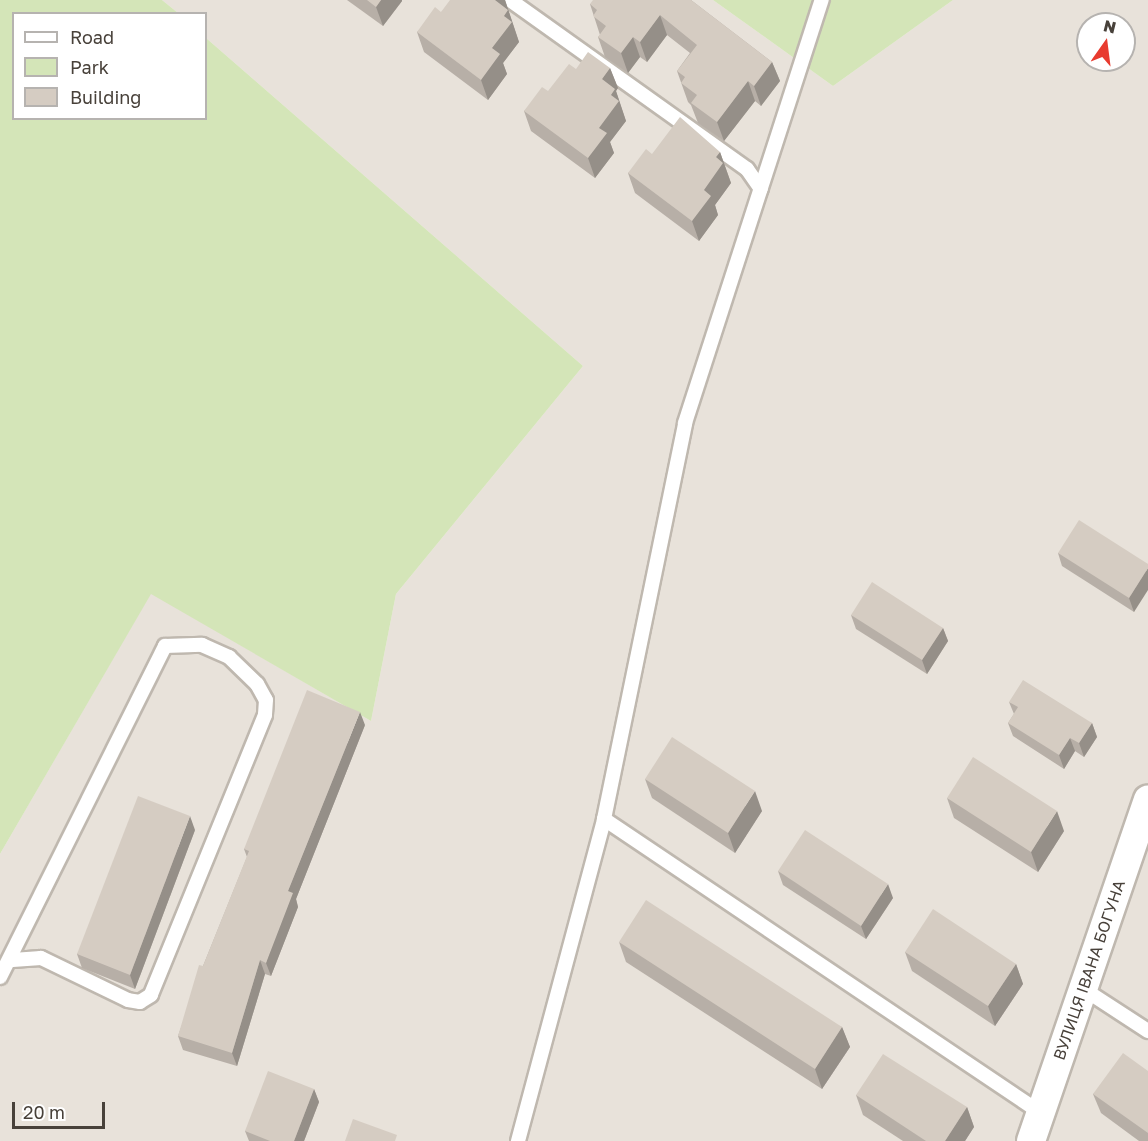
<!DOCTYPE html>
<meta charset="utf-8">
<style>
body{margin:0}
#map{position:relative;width:1148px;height:1141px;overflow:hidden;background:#f4f1ec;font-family:"Golos Text",sans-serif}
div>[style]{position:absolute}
.residential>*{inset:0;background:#e8e2da}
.green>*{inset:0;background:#d4e5b8}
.roads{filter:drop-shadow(2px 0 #bfb8af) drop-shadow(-2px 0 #bfb8af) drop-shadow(0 2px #bfb8af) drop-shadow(0 -2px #bfb8af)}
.lane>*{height:14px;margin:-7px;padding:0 7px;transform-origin:7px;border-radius:7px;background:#fff}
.street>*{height:28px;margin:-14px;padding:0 14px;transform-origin:14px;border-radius:14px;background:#fff}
.wall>*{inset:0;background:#b7afa7}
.shaded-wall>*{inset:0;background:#958f88}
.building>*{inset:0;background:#d5ccc2}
span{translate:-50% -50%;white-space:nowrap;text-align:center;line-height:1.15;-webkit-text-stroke:5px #fff;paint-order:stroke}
.street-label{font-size:16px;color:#48413a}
.legend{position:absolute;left:12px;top:12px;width:195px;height:108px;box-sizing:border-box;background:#fff;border:2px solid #b6b3b0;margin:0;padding:8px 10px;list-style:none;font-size:18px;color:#48413a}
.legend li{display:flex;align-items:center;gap:12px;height:30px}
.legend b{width:30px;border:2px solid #b6b3b0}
.north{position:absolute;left:1076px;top:12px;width:60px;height:60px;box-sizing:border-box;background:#fff;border:2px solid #b6b3b0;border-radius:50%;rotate:14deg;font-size:16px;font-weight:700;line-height:24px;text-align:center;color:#48413a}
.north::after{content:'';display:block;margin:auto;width:21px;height:27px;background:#e83b2f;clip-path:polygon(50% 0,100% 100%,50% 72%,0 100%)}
.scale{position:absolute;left:12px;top:1102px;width:93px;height:27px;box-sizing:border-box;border:3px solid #48413a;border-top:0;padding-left:8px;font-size:18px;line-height:21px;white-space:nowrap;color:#48413a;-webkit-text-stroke:4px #fff;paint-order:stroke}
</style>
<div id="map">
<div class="residential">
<div style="clip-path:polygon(evenodd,162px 0,713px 0,833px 86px,953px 0,1148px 0,1148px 1141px,0 1141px,0 854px,151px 593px,371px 721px,396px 594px,583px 366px,206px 38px,206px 14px,178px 13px,162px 0,1088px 24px,1124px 24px,1124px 60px,1088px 60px,1088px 24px)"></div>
</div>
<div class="green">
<div style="clip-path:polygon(0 0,162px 0,178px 13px,14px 14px,14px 118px,206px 118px,206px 38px,583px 366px,396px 594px,371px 721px,151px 594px,0 854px)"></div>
<div style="clip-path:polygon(713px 0,953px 0,833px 86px)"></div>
</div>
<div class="roads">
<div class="lane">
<div style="left:510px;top:0;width:291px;rotate:35.5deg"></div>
<div style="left:747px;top:169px;width:24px;rotate:55deg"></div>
<div style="left:604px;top:819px;width:527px;rotate:33.93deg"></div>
<div style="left:0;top:977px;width:370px;rotate:-63.5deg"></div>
<div style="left:165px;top:646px;width:37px;rotate:-2deg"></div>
<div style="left:202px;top:645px;width:30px;rotate:24deg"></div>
<div style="left:229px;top:657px;width:39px;rotate:44deg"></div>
<div style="left:257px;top:684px;width:18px;rotate:61deg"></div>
<div style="left:266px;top:700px;width:15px;rotate:94deg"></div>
<div style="left:265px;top:715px;width:302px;rotate:112.2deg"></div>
<div style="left:151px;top:995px;width:13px;rotate:148deg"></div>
<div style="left:140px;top:1002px;width:12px;rotate:-171deg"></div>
<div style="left:128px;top:1000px;width:97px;rotate:-154.2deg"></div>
<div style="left:41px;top:958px;width:32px;rotate:176deg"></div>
<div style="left:1082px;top:988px;width:79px;rotate:33.1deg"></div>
<div style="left:518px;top:1141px;width:333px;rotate:-75deg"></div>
<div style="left:604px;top:819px;width:404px;rotate:-78.4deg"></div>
<div style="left:685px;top:423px;width:445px;rotate:-72.1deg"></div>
</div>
<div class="street">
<div style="left:1031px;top:1141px;width:361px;rotate:-71.1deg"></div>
</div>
</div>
<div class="wall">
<div style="clip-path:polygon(347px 0,402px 0,402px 1px,383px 26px)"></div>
<div style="clip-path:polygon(505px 0,519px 42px,503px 63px,507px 74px,488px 100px,424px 52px,417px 32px,441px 12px)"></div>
<div style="clip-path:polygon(691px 0,772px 62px,780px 81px,761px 106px,755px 101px,724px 141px,698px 123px,691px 105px,688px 102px,677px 71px,690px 53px,667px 35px,647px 62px,640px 57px,628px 73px,605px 57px,598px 37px,600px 35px,590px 4px)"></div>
<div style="clip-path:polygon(610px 68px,618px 88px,616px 91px,626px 121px,610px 142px,614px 153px,595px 178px,531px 131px,524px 111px,576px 69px)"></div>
<div style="clip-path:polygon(720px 152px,731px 183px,715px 205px,718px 215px,699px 241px,635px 193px,628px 173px,652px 154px)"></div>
<div style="clip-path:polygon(1058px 553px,1148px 564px,1134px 612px,1062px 566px)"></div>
<div style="clip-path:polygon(851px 615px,943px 628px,948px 641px,927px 674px,856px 629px)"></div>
<div style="clip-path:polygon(1009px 702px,1092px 723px,1097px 737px,1084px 757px,1075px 751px,1064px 769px,1013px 736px,1008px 723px,1014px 714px)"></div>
<div style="clip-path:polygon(365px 725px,296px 899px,298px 907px,271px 976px,265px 974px,237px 1066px,183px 1050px,178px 1036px,203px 966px,247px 857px,244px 849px)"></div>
<div style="clip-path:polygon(645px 779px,762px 811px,735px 853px,652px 798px)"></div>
<div style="clip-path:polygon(947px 798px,1064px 831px,1038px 872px,954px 818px)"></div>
<div style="clip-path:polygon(195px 830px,135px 989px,82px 968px,77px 954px)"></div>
<div style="clip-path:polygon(778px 871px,893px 898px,866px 939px,783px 885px)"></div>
<div style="clip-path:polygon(619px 942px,842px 1027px,850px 1047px,822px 1089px,626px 962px)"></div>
<div style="clip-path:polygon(905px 952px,1016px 964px,1023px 984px,995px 1026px,912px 971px)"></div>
<div style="clip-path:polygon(1148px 1071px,1148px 1141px,1139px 1141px,1101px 1113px,1093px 1094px)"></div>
<div style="clip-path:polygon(314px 1089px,319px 1102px,304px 1141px,249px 1141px,245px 1131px)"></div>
<div style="clip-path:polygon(856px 1095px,967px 1107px,974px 1127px,965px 1141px,903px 1141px,863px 1115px)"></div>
</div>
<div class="shaded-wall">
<div style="clip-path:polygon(381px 0,402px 0,402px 1px,383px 26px,376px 7px)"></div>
<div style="clip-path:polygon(494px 0,505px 0,519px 42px,503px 63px,507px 74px,488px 100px,481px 80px,492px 48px)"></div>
<div style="clip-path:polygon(660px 15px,667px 35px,647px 62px,640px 42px)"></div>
<div style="clip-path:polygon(633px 37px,640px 57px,628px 73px,621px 53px)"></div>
<div style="clip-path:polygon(772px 62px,780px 81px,761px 106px,754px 86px)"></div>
<div style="clip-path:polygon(610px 68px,618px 88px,616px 91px,626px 121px,610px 142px,614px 153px,595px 178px,588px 158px,599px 128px,602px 79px)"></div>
<div style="clip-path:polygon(748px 81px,755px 101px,724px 141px,717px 122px)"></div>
<div style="clip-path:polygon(720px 152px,731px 183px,715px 205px,718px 215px,699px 241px,692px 221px,716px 157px)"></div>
<div style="clip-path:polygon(1148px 568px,1148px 590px,1134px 612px,1129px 598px)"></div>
<div style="clip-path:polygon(943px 628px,948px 641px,927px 674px,922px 660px)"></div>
<div style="clip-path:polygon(360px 712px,365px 725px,296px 899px,298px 907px,271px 976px,266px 963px,288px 891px)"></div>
<div style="clip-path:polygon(1092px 723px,1097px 737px,1084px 757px,1079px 743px)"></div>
<div style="clip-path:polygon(1070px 738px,1075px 751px,1064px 769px,1059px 755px)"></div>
<div style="clip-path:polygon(755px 791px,762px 811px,735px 853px,728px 833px)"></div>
<div style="clip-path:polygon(1057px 811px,1064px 831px,1038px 872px,1031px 852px)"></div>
<div style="clip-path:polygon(190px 816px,195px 830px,135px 989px,130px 975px)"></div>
<div style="clip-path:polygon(888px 884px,893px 898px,866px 939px,861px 926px)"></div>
<div style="clip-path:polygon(260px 960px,265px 974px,237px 1066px,232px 1053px)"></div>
<div style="clip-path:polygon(1016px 964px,1023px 984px,995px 1026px,988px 1006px)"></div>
<div style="clip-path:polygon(842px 1027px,850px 1047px,822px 1089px,815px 1069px)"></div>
<div style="clip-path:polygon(314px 1089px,319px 1102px,304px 1141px,294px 1141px)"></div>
<div style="clip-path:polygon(967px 1107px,974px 1127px,965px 1141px,945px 1141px)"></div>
</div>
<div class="building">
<div style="clip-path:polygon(367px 0,381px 0,376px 7px)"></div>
<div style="clip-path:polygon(450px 0,495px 0,508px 10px,504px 16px,512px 22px,492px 48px,500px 54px,481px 80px,417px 32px,435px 7px,441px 12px)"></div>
<div style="clip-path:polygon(593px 0,691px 0,772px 62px,754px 86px,748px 81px,717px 122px,691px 103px,697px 95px,681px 83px,685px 77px,677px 71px,697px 45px,660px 15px,640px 42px,633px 37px,621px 53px,598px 37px,606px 26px,593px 16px,597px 10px,590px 4px)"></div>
<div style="clip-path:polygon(588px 52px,610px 68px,602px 79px,615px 89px,611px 95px,619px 101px,599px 128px,607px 133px,588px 158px,524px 111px,542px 87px,548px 91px,569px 64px,576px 69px)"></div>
<div style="clip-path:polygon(680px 117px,720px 152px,716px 157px,723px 163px,704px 190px,711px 196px,692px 221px,628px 173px,646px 149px,652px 154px)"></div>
<div style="clip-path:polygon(1079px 520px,1148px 564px,1148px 568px,1129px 598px,1058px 553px)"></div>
<div style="clip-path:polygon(872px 582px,943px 628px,922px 660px,851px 615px)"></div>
<div style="clip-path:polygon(1023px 680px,1092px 723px,1079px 743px,1070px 738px,1059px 755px,1008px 723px,1018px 707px,1009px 702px)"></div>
<div style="clip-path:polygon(307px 690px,360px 712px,288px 891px,293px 893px,266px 963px,260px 960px,232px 1053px,178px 1036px,199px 965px,203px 966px,249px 851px,244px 849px)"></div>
<div style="clip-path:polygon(672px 737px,755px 791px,728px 833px,645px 779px)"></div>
<div style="clip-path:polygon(973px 757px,1057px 811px,1031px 852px,947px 798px)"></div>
<div style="clip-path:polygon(138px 796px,190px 816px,130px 975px,77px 954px)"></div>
<div style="clip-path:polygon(805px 830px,888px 884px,861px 926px,778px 871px)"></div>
<div style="clip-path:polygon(646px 900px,842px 1027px,815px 1069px,619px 942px)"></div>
<div style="clip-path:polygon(933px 909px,1016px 964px,988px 1006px,905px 952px)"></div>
<div style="clip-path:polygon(1123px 1053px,1148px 1071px,1148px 1133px,1093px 1094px)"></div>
<div style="clip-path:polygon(883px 1054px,967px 1107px,945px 1141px,926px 1141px,856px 1095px)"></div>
<div style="clip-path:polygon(268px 1071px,314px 1089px,294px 1141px,270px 1141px,245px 1131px)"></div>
<div style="clip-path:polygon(353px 1119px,397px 1135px,395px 1141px,345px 1141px)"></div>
</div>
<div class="street-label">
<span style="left:1089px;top:970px;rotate:-71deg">ВУЛИЦЯ ІВАНА БОГУНА</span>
</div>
<ul class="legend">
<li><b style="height:8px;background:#fff"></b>Road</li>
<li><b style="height:16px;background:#d4e5b8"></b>Park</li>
<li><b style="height:16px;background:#d5ccc2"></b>Building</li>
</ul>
<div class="north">N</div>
<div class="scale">20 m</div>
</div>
